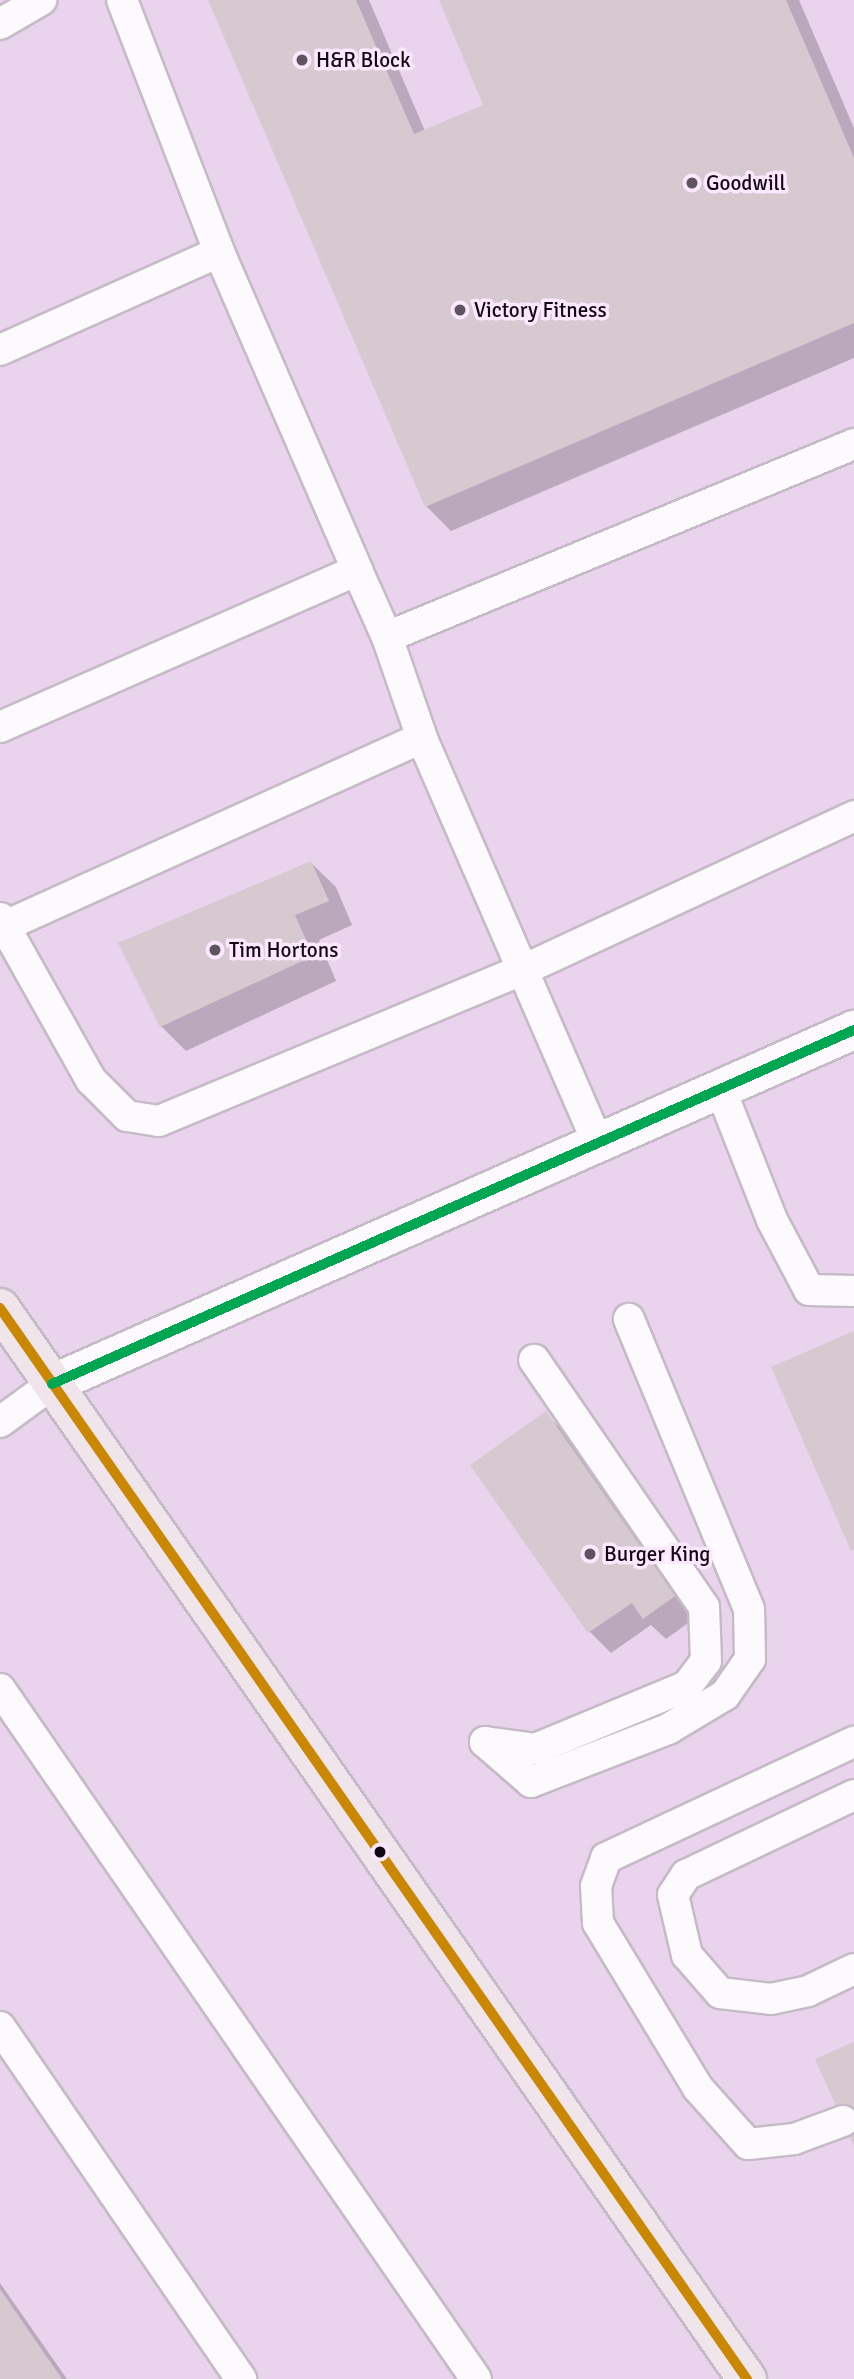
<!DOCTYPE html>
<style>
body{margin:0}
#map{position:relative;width:854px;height:2379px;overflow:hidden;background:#ecdeee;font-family:Signika,sans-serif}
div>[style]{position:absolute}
.built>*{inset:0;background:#ead3ed}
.shadow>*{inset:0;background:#0003}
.building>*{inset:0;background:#d7c9d0}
.roads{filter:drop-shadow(2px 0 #c5bbc6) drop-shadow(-2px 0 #c5bbc6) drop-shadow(0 2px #c5bbc6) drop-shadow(0 -2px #c5bbc6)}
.lane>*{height:30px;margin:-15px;padding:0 15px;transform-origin:15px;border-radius:15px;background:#fcfafc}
.street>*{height:38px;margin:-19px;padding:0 19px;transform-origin:19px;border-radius:19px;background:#fcfafc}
.primary>*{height:38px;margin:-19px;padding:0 19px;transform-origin:19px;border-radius:19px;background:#efe5ea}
.bus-1>*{height:10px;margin:-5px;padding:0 5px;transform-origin:5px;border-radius:5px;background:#c98704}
.bus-2>*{height:10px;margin:-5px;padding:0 5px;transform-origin:5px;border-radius:5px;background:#00a651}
.dots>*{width:19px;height:19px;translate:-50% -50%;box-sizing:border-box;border:4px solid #fce7fe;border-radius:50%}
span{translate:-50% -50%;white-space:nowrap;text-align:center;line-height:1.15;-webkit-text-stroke:7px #fce7fe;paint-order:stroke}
.poi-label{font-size:21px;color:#120913}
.left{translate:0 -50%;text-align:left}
</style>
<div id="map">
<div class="built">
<div style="clip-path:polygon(0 0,854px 0,854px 2379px,0 2379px)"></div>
</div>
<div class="shadow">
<div style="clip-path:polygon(210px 0,369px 0,425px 131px,486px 106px,441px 0,799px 0,854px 128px,854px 358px,451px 531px,426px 506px)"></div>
<div style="clip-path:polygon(311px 863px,336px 887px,352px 925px,319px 940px,336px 981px,186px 1051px,161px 1026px)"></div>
<div style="clip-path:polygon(546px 1414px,567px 1435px,695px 1618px,666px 1639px,651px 1625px,611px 1653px,590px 1632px,473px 1465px)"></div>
<div style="clip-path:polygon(0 2283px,67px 2379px,0 2379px)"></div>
</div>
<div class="building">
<div style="clip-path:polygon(208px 0,356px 0,414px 134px,483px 105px,439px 0,786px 0,854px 158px,854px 323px,425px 507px)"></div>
<div style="clip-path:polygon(311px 861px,329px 901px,295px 915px,313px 956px,160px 1027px,118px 943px)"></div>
<div style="clip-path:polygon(854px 1331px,854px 1550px,851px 1551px,771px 1367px)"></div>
<div style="clip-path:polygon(546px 1411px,675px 1596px,643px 1619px,632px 1603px,588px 1633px,470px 1465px)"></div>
<div style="clip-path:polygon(854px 2042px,854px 2146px,815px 2059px)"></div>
<div style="clip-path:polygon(0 2289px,62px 2379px,0 2379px)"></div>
</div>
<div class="roads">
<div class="lane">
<div style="left:122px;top:0;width:270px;rotate:68.9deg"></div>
<div style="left:219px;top:252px;width:347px;rotate:66.5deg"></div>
<div style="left:0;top:24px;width:48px;rotate:-30.3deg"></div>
<div style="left:0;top:350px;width:240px;rotate:-24.1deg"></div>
<div style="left:0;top:727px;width:390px;rotate:-23.7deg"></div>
<div style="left:357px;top:570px;width:73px;rotate:65.9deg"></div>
<div style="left:0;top:918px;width:186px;rotate:60.7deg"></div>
<div style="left:91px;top:1080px;width:51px;rotate:45deg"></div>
<div style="left:127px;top:1116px;width:32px;rotate:9deg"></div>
<div style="left:159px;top:1121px;width:396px;rotate:-22.6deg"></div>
<div style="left:525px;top:969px;width:363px;rotate:-24.9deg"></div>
<div style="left:5px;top:926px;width:457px;rotate:-24.3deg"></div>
<div style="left:720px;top:1088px;width:142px;rotate:68.5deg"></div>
<div style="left:772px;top:1220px;width:79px;rotate:62.1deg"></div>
<div style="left:809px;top:1290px;width:45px;rotate:1.3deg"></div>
<div style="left:597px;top:1141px;width:439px;rotate:-113.5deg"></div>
<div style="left:422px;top:738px;width:107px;rotate:-109.1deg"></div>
<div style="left:387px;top:637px;width:505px;rotate:-22.45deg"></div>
<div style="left:0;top:1422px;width:64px;rotate:-36.2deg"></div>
<div style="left:0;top:1689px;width:838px;rotate:55.4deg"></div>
<div style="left:485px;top:1742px;width:61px;rotate:41deg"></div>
<div style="left:531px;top:1782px;width:147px;rotate:-21.1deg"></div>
<div style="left:668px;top:1729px;width:66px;rotate:-30.8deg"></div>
<div style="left:725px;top:1695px;width:44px;rotate:-55.2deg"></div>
<div style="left:750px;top:1659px;width:50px;rotate:-91.1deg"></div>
<div style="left:749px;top:1609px;width:314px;rotate:-112.5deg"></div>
<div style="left:485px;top:1742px;width:50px;rotate:8deg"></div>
<div style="left:535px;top:1749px;width:165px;rotate:-22.5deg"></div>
<div style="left:687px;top:1686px;width:31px;rotate:-53deg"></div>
<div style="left:706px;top:1661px;width:54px;rotate:-92.1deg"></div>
<div style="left:704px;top:1607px;width:300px;rotate:-124.5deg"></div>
<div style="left:854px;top:1795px;width:186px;rotate:154.5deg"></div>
<div style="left:686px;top:1875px;width:24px;rotate:123deg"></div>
<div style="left:673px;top:1895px;width:62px;rotate:76.9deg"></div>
<div style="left:687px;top:1955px;width:50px;rotate:49deg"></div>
<div style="left:720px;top:1993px;width:51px;rotate:6.7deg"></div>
<div style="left:771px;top:1999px;width:38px;rotate:-12deg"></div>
<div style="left:808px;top:1991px;width:51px;rotate:-25.6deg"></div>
<div style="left:0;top:2027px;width:427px;rotate:55.6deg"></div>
<div style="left:843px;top:2121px;width:52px;rotate:159.8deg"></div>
<div style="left:794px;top:2139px;width:46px;rotate:173.8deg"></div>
<div style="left:748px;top:2144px;width:75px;rotate:-131.8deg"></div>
<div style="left:698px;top:2088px;width:193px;rotate:-121.2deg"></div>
<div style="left:598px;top:1923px;width:37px;rotate:-93deg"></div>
<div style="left:596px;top:1886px;width:30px;rotate:-70deg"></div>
<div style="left:606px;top:1858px;width:274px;rotate:-25.1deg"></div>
</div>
<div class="street">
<div style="left:52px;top:1384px;width:877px;rotate:-23.82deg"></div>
</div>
<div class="primary">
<div style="left:0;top:1308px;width:1306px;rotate:55.11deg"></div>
</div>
</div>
<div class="bus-1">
<div style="left:0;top:1308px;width:1306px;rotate:55.11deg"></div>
</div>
<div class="bus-2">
<div style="left:52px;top:1384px;width:877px;rotate:-23.82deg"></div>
</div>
<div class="dots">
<div style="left:302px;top:60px;background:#5e5460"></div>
<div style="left:692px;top:183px;background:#5e5460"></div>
<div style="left:460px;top:310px;background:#5e5460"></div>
<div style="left:215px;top:950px;background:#5e5460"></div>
<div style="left:590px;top:1554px;background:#5e5460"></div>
<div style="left:380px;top:1852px;background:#120913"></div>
</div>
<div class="poi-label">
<span class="left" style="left:316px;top:60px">H&amp;R Block</span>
<span class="left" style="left:706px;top:183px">Goodwill</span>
<span class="left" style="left:474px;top:310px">Victory Fitness</span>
<span class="left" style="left:229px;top:950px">Tim Hortons</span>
<span class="left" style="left:604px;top:1554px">Burger King</span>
</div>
</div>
